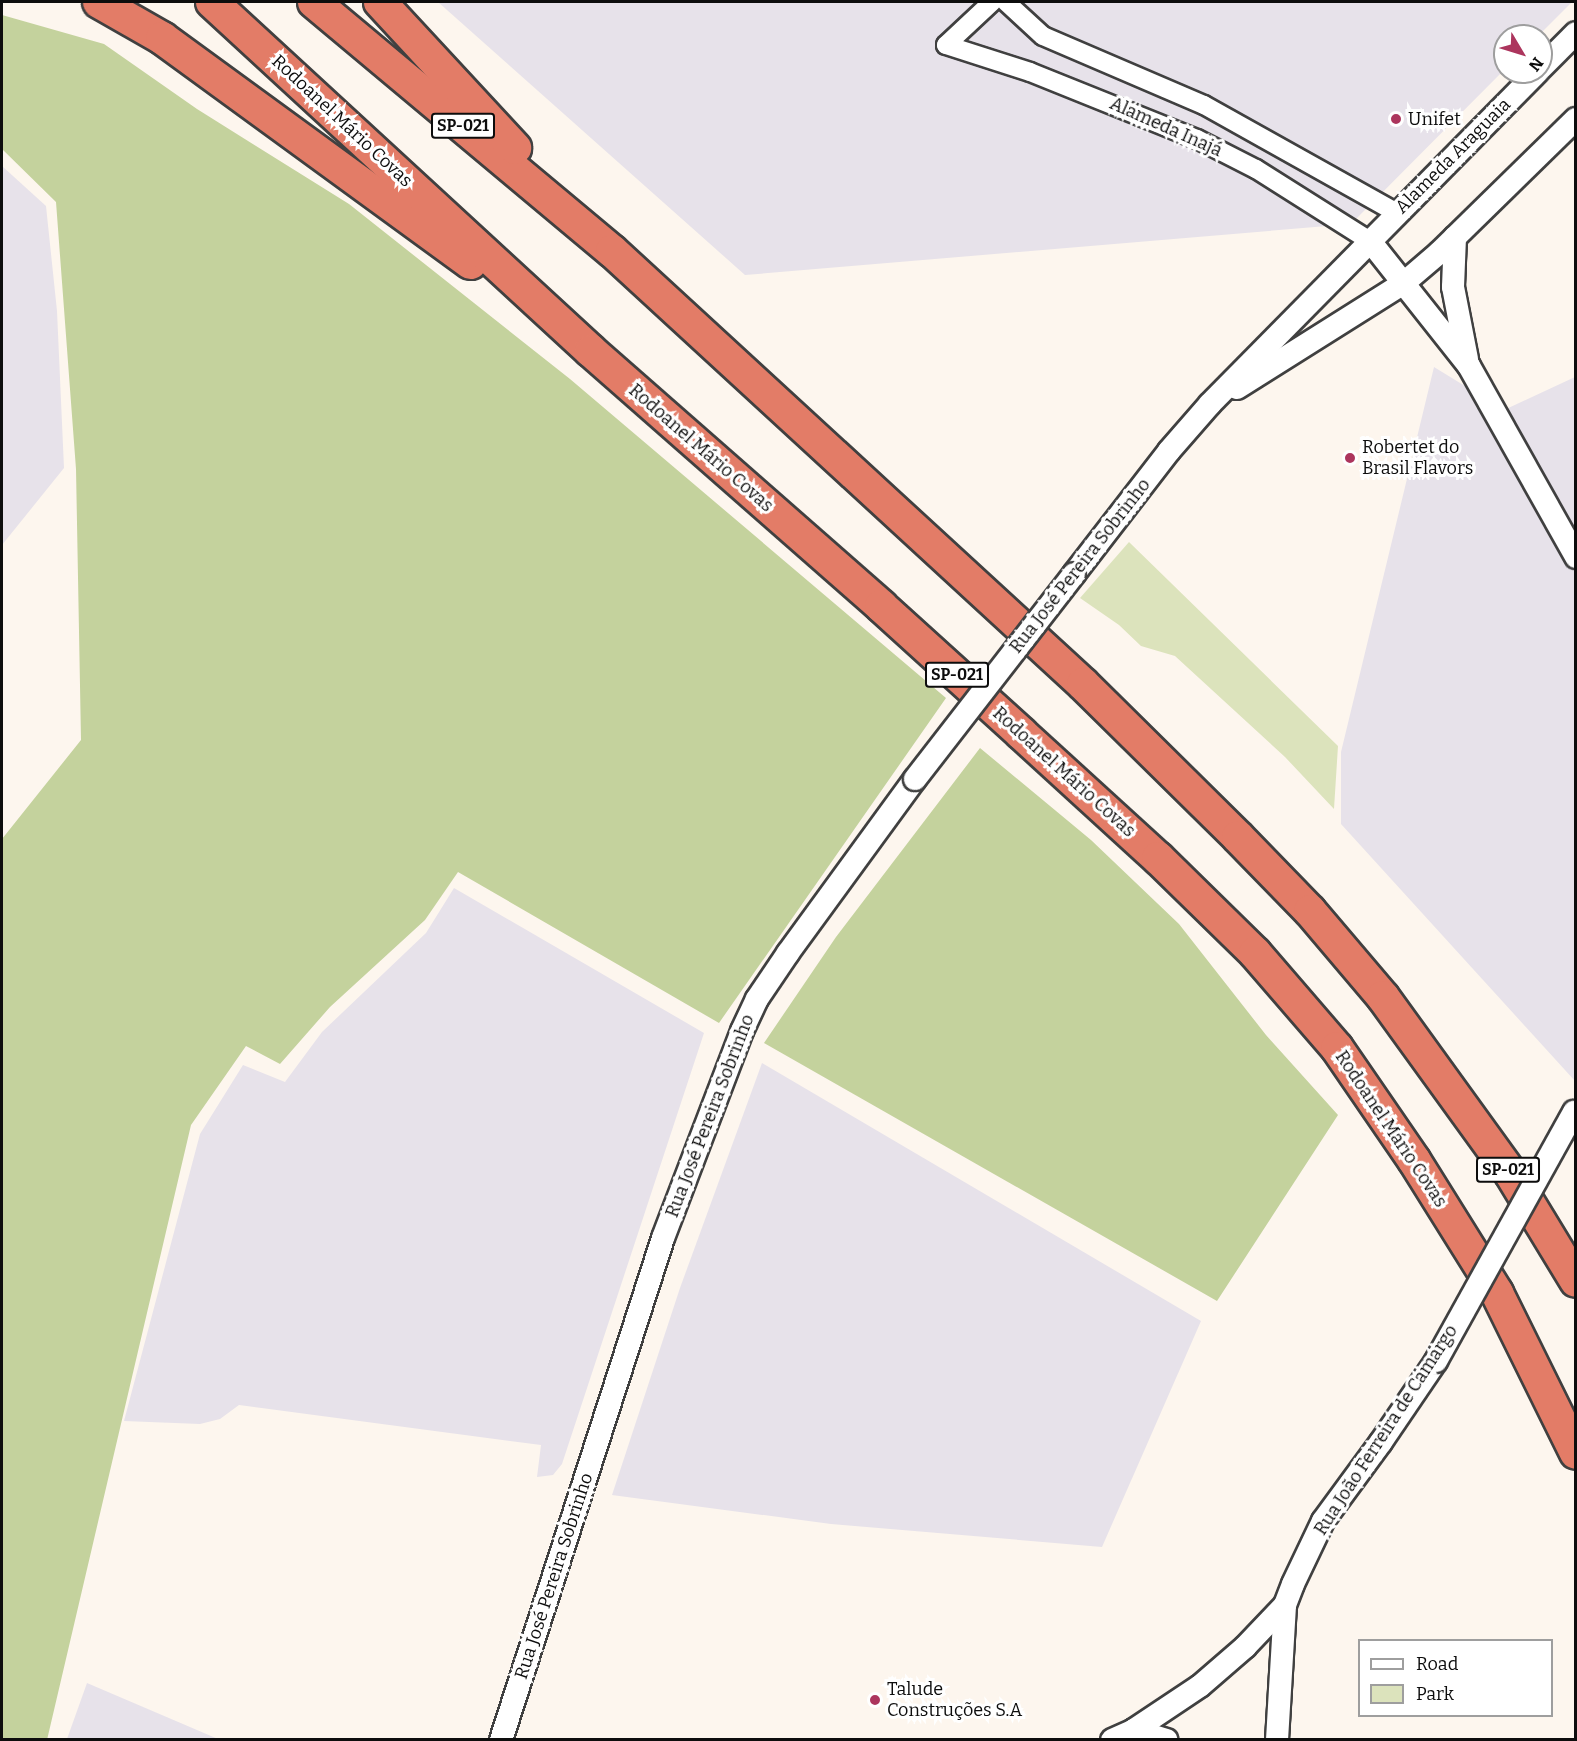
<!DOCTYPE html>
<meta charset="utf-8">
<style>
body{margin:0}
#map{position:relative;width:1577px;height:1741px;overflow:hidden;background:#fdf6ee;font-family:Bitter,serif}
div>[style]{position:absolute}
.industrial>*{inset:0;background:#e7e2ea}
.green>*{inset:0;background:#dce3bc}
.forest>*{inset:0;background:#c4d29d}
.roads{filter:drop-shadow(2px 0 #404040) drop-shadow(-2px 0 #404040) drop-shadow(0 2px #404040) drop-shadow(0 -2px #404040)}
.minor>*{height:18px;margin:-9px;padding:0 9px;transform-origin:9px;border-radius:9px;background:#fff}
.tertiary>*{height:22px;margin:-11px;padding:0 11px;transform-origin:11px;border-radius:11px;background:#fff}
.motorway>*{height:32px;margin:-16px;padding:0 16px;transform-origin:16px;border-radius:16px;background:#e37c67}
.bridges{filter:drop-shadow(2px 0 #404040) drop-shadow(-2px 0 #404040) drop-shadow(0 2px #404040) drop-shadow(0 -2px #404040)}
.tertiary-bridge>*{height:22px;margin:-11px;padding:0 11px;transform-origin:11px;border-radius:11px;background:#fff}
.dots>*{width:16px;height:16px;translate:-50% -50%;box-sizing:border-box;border:3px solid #fff;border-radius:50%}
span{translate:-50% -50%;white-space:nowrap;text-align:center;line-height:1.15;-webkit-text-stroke:6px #fff;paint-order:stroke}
.shield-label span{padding:2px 4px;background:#fff;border:2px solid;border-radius:4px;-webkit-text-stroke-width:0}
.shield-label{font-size:16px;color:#0d0d0d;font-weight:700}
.poi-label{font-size:18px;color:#0d0d0d}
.left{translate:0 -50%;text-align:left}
.street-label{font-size:18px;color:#0d0d0d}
.frame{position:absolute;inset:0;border:3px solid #0d0d0d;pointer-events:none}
.legend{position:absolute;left:1358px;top:1639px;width:195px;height:78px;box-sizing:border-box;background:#fff;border:2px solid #9e9e9e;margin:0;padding:8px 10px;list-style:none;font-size:18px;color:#0d0d0d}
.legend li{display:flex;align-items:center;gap:12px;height:30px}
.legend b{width:30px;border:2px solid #9e9e9e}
.north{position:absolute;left:1493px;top:24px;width:60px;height:60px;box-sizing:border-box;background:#fff;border:2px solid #9e9e9e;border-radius:50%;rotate:128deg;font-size:16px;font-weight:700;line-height:24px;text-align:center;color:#0d0d0d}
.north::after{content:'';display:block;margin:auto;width:21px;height:27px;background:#ac355d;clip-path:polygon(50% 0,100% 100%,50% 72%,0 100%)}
</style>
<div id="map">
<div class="industrial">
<div style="clip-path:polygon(438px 2px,1572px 2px,1538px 36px,1505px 36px,1505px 69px,1351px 224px,745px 275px)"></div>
<div style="clip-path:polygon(2px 166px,46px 206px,57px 311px,64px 468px,2px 545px)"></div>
<div style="clip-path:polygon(1434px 367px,1504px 410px,1575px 377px,1575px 1081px,1341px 824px,1341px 752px)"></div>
<div style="clip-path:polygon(454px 888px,704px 1033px,562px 1464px,553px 1475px,537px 1477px,541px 1445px,239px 1405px,220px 1419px,200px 1424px,124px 1421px,200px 1134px,243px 1065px,285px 1082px,322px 1032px,426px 933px)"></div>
<div style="clip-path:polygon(762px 1063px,1201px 1321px,1102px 1547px,831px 1524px,612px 1495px,680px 1288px)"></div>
<div style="clip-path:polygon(87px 1683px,218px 1739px,67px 1739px)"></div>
</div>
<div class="green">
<div style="clip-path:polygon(1129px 542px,1338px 746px,1334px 809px,1285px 757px,1175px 656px,1141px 646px,1119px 625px,1080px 598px)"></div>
</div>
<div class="forest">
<div style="clip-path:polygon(2px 15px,104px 44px,197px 109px,349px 204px,570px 379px,946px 698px,719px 1023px,458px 872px,425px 920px,330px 1007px,280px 1064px,246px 1046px,191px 1125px,47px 1740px,2px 1739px,2px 839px,81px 740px,76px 469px,56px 202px,2px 149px)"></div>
<div style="clip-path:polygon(980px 748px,1091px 840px,1179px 924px,1266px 1035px,1338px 1115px,1217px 1301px,764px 1043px,836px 937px)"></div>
</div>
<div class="roads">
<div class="minor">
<div style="left:992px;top:2px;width:63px;rotate:136.9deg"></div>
<div style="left:946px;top:45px;width:88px;rotate:17.8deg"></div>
<div style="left:1030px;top:72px;width:180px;rotate:21.9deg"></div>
<div style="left:1197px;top:139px;width:66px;rotate:27deg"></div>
<div style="left:1256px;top:169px;width:135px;rotate:32.3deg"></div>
<div style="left:1006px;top:2px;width:50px;rotate:42.6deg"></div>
<div style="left:1043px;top:36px;width:175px;rotate:23.2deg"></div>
<div style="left:1204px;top:105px;width:221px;rotate:29.2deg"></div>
</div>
<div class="tertiary">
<div style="left:1541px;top:68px;width:49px;rotate:-45deg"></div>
<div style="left:1455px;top:237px;width:50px;rotate:92.3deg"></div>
<div style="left:1453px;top:287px;width:73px;rotate:79deg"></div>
<div style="left:1370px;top:241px;width:159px;rotate:51.6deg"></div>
<div style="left:1469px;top:366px;width:219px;rotate:60.7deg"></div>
<div style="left:1237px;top:388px;width:199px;rotate:-32.2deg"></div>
<div style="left:1405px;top:282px;width:46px;rotate:-40.6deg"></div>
<div style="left:1440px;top:252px;width:190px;rotate:-44.4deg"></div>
<div style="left:1074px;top:574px;width:155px;rotate:-52.3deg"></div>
<div style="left:1169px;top:451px;width:62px;rotate:-48.9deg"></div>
<div style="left:1210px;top:404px;width:466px;rotate:-45.4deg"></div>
<div style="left:1134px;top:1730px;width:34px;rotate:17deg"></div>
<div style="left:501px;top:1740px;width:527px;rotate:-72.11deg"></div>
<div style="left:663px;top:1238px;width:222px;rotate:-69.1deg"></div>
<div style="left:742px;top:1031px;width:35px;rotate:-65deg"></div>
<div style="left:757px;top:999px;width:55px;rotate:-56deg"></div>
<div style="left:788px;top:953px;width:215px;rotate:-53.9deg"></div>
<div style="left:1112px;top:1740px;width:24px;rotate:-24deg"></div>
<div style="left:1134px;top:1730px;width:79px;rotate:-33.7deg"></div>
<div style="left:1200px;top:1686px;width:60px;rotate:-40.9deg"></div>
<div style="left:1245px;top:1647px;width:58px;rotate:-46.4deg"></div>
<div style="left:1277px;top:1740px;width:135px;rotate:-86.6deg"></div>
<div style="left:1285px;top:1605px;width:22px;rotate:-69deg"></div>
<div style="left:1293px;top:1584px;width:70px;rotate:-64.5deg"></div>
<div style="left:1323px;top:1521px;width:98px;rotate:-53.7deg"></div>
<div style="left:1381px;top:1442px;width:98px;rotate:-55.8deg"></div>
</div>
<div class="motorway">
<div style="left:99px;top:2px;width:73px;rotate:29.7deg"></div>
<div style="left:162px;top:38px;width:382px;rotate:36.1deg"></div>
<div style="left:212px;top:2px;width:515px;rotate:42.64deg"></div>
<div style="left:591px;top:351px;width:386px;rotate:41.3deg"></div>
<div style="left:881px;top:606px;width:190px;rotate:42.2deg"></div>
<div style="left:1022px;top:734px;width:184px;rotate:42.4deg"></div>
<div style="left:1158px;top:858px;width:136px;rotate:44.4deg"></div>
<div style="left:1255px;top:953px;width:125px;rotate:49.2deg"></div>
<div style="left:1337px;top:1048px;width:136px;rotate:55.5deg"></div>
<div style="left:1414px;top:1160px;width:157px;rotate:58deg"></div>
<div style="left:1497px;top:1293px;width:178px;rotate:63.7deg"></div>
<div style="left:314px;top:2px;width:388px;rotate:39.9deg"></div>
<div style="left:612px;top:251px;width:640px;rotate:42.59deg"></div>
<div style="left:1083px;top:684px;width:218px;rotate:44.6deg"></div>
<div style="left:1238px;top:837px;width:103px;rotate:45.8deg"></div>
<div style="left:1310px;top:911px;width:113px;rotate:49.7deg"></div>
<div style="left:1383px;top:997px;width:218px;rotate:54.1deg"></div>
<div style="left:1511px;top:1174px;width:125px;rotate:58.7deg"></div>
<div style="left:380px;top:2px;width:199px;rotate:47.2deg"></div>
</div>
</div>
<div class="bridges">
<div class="tertiary-bridge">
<div style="left:915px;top:779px;width:259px;rotate:-52.2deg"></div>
<div style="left:1436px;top:1361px;width:285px;rotate:-61deg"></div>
</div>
</div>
<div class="dots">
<div style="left:1396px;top:119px;background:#ac355d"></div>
<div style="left:1350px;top:458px;background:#ac355d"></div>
<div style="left:875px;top:1700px;background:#ac355d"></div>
</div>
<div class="shield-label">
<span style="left:463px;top:126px">SP-021</span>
<span style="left:957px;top:675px">SP-021</span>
<span style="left:1508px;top:1170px">SP-021</span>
</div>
<div class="poi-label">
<span class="left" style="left:1408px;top:119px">Unifet</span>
<span class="left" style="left:1362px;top:458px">Robertet do<br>Brasil Flavors</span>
<span class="left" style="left:887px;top:1700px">Talude<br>Construções S.A</span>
</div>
<div class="street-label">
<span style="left:342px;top:121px;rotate:43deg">Rodoanel Mário Covas</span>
<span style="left:1166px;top:127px;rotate:24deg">Alameda Inajá</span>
<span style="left:1453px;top:156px;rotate:-45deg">Alameda Araguaia</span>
<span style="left:701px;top:448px;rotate:41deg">Rodoanel Mário Covas</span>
<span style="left:1080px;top:566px;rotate:-52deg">Rua José Pereira Sobrinho</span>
<span style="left:1064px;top:772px;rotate:42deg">Rodoanel Mário Covas</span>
<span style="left:710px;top:1116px;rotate:-69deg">Rua José Pereira Sobrinho</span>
<span style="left:1391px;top:1129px;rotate:56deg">Rodoanel Mário Covas</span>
<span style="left:1386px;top:1430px;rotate:-57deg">Rua João Ferreira de Camargo</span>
<span style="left:554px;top:1576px;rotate:-72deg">Rua José Pereira Sobrinho</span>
</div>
<div class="frame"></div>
<ul class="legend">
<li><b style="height:8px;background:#fff"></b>Road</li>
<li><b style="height:16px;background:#dce3bc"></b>Park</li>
</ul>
<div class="north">N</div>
</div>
